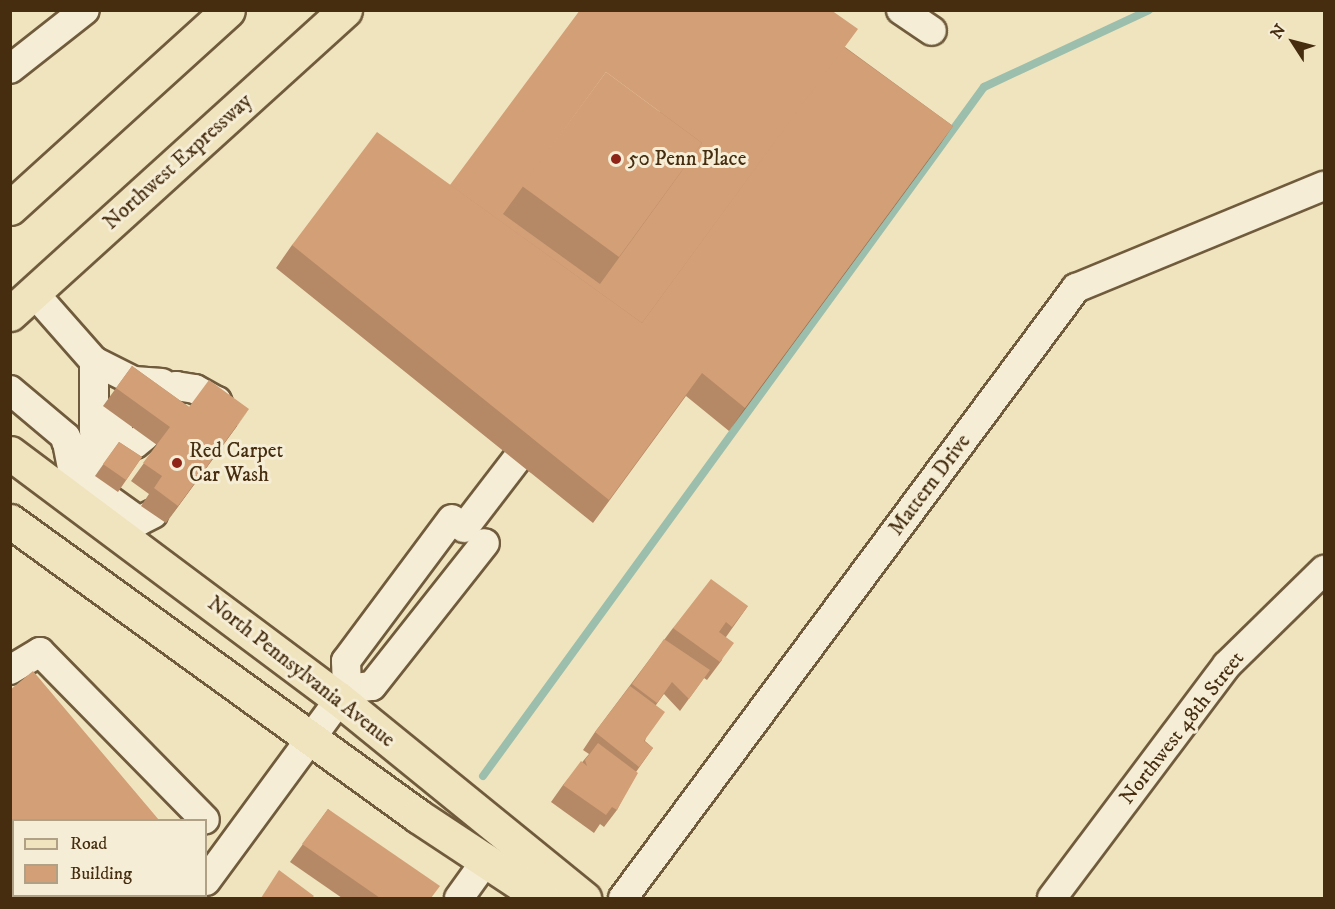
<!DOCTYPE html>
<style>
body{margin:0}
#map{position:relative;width:1335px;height:909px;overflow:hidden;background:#f0e4bf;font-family:"IM FELL DW Pica",serif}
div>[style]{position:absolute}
.stream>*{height:8px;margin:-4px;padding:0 4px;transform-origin:4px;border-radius:4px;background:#9bbfac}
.roads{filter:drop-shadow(2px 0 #705b3c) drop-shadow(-2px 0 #705b3c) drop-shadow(0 2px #705b3c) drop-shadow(0 -2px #705b3c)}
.minor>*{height:28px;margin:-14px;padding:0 14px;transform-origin:14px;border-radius:14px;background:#f5edd5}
.major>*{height:33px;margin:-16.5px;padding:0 16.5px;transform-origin:16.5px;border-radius:16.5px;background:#f0e4bf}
.highway>*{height:33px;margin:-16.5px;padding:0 16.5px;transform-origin:16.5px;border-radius:16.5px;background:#f0e4bf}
.wall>*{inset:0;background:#b58966}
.shaded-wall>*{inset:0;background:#946f53}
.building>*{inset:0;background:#d39f77}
.dots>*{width:16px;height:16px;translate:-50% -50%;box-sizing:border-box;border:3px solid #f5edd5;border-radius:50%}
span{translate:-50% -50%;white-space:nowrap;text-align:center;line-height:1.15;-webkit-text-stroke:6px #f5edd5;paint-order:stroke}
.poi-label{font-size:21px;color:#462d10}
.left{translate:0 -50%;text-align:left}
.street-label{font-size:21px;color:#462d10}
.frame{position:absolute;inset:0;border:12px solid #462d10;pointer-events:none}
.legend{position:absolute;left:12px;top:819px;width:195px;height:78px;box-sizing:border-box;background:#f5edd5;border:2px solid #afa086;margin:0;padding:8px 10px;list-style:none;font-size:18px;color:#462d10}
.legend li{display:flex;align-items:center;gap:12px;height:30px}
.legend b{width:30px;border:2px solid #afa086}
.north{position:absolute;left:1263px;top:12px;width:60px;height:60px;-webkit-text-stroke:4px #f5edd5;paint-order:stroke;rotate:306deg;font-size:16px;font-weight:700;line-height:24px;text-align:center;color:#462d10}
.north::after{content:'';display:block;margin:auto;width:21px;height:27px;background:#462d10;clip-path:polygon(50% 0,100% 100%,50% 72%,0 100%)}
</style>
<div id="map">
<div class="stream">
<div style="left:483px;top:776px;width:852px;rotate:-53.98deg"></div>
<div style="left:984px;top:87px;width:182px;rotate:-25deg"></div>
</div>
<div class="roads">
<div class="minor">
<div style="left:901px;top:10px;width:37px;rotate:34deg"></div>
<div style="left:10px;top:69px;width:95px;rotate:-38.2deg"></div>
<div style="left:34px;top:293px;width:91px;rotate:48.6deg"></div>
<div style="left:94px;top:361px;width:69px;rotate:90deg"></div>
<div style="left:94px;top:430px;width:29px;rotate:34deg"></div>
<div style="left:118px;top:446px;width:17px;rotate:-7deg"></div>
<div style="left:135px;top:444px;width:13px;rotate:-39deg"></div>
<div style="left:94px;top:361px;width:45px;rotate:26.6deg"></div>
<div style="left:134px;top:381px;width:28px;rotate:4deg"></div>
<div style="left:10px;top:390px;width:73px;rotate:40deg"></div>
<div style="left:66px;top:437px;width:38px;rotate:79deg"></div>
<div style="left:73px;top:474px;width:81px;rotate:35.5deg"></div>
<div style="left:139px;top:521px;width:16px;rotate:-27deg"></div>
<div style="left:135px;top:394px;width:42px;rotate:-11deg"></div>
<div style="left:176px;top:386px;width:19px;rotate:9deg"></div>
<div style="left:195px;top:389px;width:25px;rotate:29deg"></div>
<div style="left:217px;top:401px;width:16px;rotate:68deg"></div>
<div style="left:66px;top:441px;width:44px;rotate:35.8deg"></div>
<div style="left:118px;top:446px;width:29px;rotate:-90deg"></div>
<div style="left:464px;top:528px;width:125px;rotate:-52.5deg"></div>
<div style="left:10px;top:670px;width:35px;rotate:-31deg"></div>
<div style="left:40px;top:652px;width:235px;rotate:45.5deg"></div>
<div style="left:347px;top:689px;width:25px;rotate:-7deg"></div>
<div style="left:372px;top:686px;width:182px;rotate:-51.7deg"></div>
<div style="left:206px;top:881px;width:238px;rotate:-53.7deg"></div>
<div style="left:347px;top:689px;width:28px;rotate:-92deg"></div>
<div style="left:346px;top:661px;width:177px;rotate:-53.3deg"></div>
<div style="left:459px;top:898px;width:48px;rotate:-54.3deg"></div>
<div style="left:623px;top:898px;width:760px;rotate:-53.4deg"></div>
<div style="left:1076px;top:288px;width:268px;rotate:-22.4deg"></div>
<div style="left:1052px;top:898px;width:291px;rotate:-53.1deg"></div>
<div style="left:1227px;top:665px;width:136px;rotate:-44.4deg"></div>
</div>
<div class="major">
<div style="left:10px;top:453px;width:411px;rotate:36.8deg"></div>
<div style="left:339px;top:699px;width:316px;rotate:39.1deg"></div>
<div style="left:10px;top:521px;width:503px;rotate:35.87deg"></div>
<div style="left:418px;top:816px;width:149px;rotate:33.5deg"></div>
</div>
<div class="highway">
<div style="left:10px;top:208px;width:294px;rotate:-42.2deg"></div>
<div style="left:10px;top:314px;width:452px;rotate:-42.2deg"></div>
</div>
</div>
<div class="wall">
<div style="clip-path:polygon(845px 47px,953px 126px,729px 431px,686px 396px,593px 523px,276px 268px,292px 245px,450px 185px)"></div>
<div style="clip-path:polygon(132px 366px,189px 407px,237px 426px,166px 523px,141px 506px,149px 494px,131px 481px,157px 445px,103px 406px)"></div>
<div style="clip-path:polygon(119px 442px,142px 457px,118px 492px,95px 476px)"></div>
<div style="clip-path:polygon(748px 606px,726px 637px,722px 660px,707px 680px,704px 678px,680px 711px,664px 694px,656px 705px,645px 741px,653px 748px,636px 772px,617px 810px,604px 827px,600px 824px,594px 833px,551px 802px,563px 785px,589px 754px,583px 750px,595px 732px,673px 628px)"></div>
<div style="clip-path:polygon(10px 690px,14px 820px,14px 862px,10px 859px)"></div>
<div style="clip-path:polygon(328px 809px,431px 898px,342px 898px,290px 862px)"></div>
<div style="clip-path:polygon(44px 896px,130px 896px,127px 898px,47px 898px)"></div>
</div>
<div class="shaded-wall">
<div style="clip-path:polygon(953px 126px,937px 149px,729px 431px,745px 408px)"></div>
<div style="clip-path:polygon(249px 409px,237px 426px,166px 523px,178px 506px)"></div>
<div style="clip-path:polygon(120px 896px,130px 896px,127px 898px,117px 898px)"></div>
</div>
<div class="building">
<div style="clip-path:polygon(evenodd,580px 10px,831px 10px,858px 29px,642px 323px,450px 185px,580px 10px,606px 72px,702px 143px,600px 284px,503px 214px,606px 72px)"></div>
<div style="clip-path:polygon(844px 47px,953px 126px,745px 408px,702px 373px,609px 500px,292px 245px,377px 132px,642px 323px)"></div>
<div style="clip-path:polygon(606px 72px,702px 143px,619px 257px,522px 186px)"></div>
<div style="clip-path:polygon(132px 366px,189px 407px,209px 380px,249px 409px,178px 506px,154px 488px,162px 476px,143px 463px,170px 427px,116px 388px)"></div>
<div style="clip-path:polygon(119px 442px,142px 457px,126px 480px,103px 464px)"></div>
<div style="clip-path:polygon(711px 579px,748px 606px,732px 627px,726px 622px,719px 632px,734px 643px,720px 662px,673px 628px)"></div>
<div style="clip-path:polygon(664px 639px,710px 670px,689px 699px,672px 682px,657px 703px,632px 684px)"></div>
<div style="clip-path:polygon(33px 671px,159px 820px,14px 820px,14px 822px,10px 818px,10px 690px)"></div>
<div style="clip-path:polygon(630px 686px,665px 712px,644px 741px,653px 748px,639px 767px,595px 732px)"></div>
<div style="clip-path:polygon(598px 743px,638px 773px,617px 810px,612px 807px,606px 815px,563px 785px,581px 761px,587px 766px,585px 760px)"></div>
<div style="clip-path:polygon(328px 809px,440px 886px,431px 898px,380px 898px,302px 844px)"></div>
<div style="clip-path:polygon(279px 870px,314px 896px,312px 898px,261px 898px)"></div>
<div style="clip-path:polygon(80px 896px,120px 896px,117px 898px,83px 898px)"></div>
</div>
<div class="dots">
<div style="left:616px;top:159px;background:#8f2418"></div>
<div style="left:177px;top:463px;background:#8f2418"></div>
</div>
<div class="poi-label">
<span class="left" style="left:628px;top:159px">50 Penn Place</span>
<span class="left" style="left:189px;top:463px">Red Carpet<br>Car Wash</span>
</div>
<div class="street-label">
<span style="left:178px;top:162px;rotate:-42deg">Northwest Expressway</span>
<span style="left:930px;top:485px;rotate:-53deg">Mattern Drive</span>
<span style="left:301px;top:672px;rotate:38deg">North Pennsylvania Avenue</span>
<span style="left:1182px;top:728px;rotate:-52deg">Northwest 48th Street</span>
</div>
<div class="frame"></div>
<ul class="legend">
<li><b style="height:8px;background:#f0e4bf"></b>Road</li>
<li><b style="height:16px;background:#d39f77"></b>Building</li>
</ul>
<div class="north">N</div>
</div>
